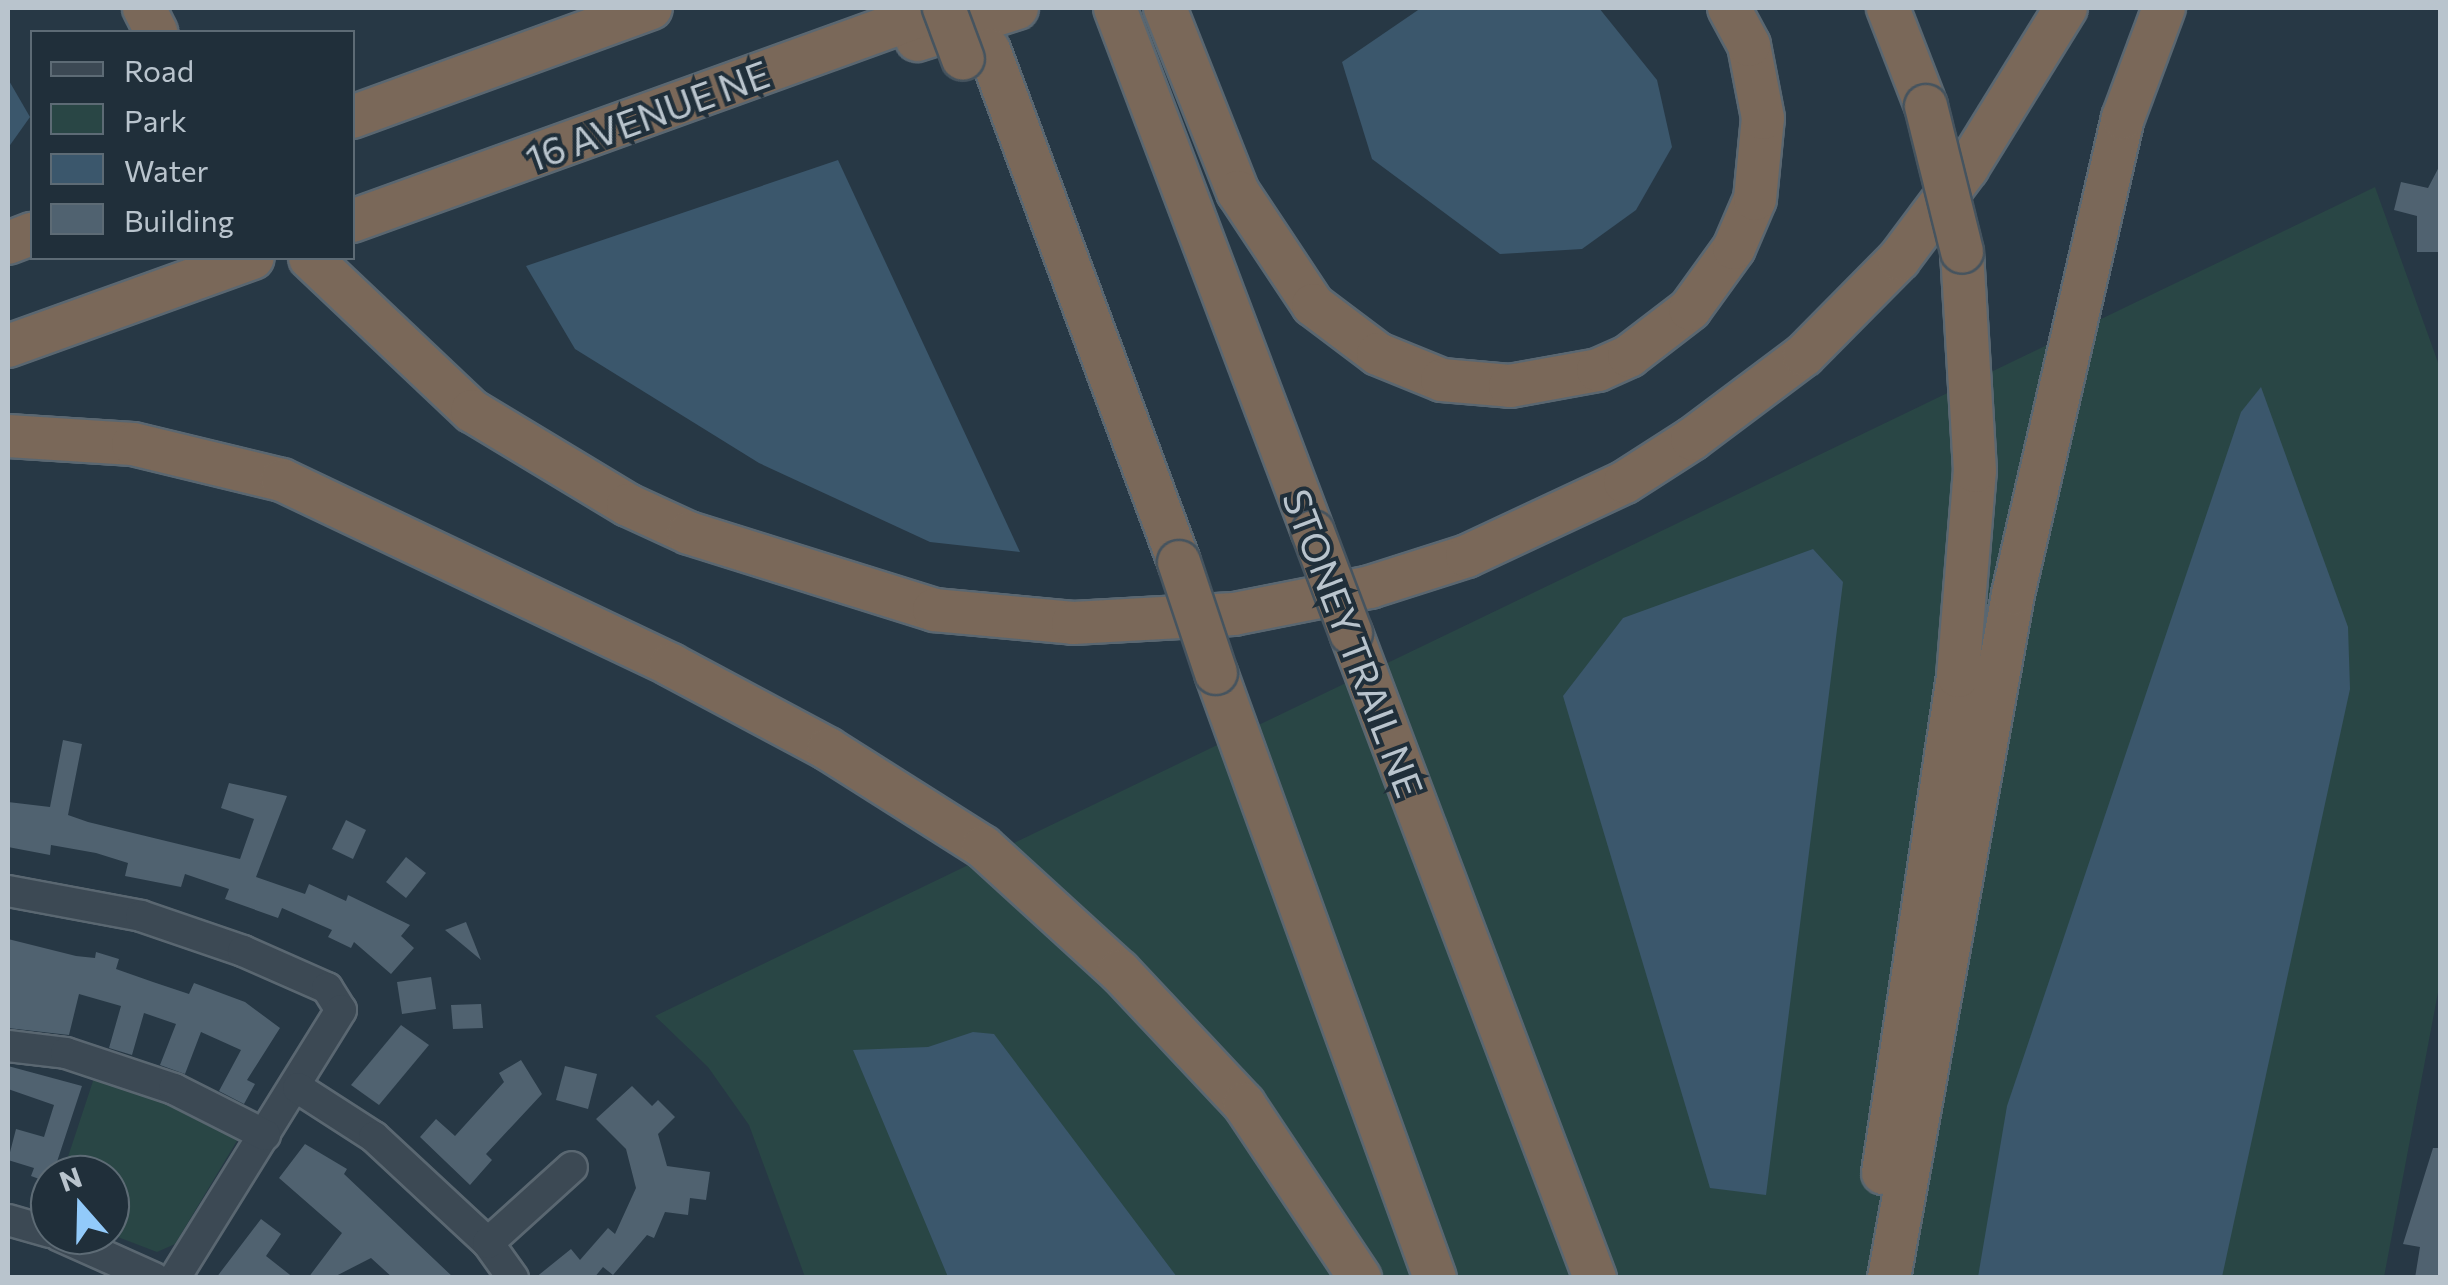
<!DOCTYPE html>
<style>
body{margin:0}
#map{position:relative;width:2448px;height:1285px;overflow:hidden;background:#273845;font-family:Commissioner,sans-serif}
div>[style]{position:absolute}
.green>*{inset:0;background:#294645}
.water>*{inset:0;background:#3b576c}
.building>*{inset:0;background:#506270}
.roads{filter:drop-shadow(2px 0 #5a6771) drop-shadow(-2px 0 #5a6771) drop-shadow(0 2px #5a6771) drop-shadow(0 -2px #5a6771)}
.minor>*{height:30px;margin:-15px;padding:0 15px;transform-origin:15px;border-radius:15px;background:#3c4954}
.highway>*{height:42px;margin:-21px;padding:0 21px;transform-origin:21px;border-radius:21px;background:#7a6859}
.bridges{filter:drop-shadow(2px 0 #46545f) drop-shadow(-2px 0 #46545f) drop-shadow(0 2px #46545f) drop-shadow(0 -2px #46545f)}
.highway-bridge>*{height:42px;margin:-21px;padding:0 21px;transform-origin:21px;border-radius:21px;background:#7a6859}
span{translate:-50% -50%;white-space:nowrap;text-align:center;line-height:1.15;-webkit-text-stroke:8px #202f3a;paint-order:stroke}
.street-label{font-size:38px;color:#b9c4cd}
.frame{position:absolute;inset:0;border:10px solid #b9c4cd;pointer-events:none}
.legend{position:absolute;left:30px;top:30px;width:325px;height:230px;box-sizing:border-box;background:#202f3a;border:2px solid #5d6b75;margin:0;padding:12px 18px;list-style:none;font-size:30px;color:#b9c4cd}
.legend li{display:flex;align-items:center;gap:20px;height:50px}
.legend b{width:50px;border:2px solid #5d6b75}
.north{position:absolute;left:30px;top:1155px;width:100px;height:100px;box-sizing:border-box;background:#202f3a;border:2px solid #5d6b75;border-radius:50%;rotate:340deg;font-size:28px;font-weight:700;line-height:40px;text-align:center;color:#b9c4cd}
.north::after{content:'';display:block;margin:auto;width:35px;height:45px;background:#92cafa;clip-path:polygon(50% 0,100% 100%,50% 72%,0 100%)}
</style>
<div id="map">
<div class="green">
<div style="clip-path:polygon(2375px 187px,2440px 368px,2440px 982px,2384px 1277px,805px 1277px,749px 1125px,708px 1067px,655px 1016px)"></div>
<div style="clip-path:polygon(94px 1078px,159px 1096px,241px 1134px,175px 1244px,157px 1252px,110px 1234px,110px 1175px,62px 1175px)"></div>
</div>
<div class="water">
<div style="clip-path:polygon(1421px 8px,1599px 8px,1657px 80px,1672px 147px,1636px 210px,1582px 249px,1500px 254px,1372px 159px,1342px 62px)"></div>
<div style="clip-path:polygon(8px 79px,30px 117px,8px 148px)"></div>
<div style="clip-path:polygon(838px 160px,1020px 552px,930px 542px,759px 463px,575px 349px,526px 266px)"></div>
<div style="clip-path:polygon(2261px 387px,2348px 627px,2350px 689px,2222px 1277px,1978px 1277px,2007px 1106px,2241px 412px)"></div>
<div style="clip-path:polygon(1813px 549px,1843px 582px,1766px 1195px,1710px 1188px,1563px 696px,1623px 618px)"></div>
<div style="clip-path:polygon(973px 1032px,994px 1034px,1177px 1277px,948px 1277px,853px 1050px,928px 1047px)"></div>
</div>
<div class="building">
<div style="clip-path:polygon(2440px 165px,2440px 252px,2417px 252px,2417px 216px,2394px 210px,2401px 182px,2428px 188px)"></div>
<div style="clip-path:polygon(63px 740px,82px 744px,68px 815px,88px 822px,240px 859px,254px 819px,221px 808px,229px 783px,287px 796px,256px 877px,305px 894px,309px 884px,346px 901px,348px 895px,410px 925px,401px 936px,414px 948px,391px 974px,354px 942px,351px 948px,328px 937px,332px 930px,282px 908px,278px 918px,225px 899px,229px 889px,185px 874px,181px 887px,125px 876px,128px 863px,96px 853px,51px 845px,50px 855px,8px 847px,8px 802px,50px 807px)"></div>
<div style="clip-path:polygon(346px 820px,366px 830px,353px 859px,332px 849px)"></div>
<div style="clip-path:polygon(406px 857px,426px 873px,406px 898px,386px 882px)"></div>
<div style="clip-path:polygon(466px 922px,481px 960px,445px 930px)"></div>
<div style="clip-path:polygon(8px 939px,76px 956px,95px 958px,96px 952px,119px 959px,116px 969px,153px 982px,189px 994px,194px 983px,245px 1002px,280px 1028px,247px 1080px,255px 1084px,244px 1104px,219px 1091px,241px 1050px,201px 1032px,185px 1074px,160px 1065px,176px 1024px,144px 1013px,132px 1055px,109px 1048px,121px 1006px,79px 994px,69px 1035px,8px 1028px)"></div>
<div style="clip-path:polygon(431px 977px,436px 1009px,402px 1014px,397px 982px)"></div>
<div style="clip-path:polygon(481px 1004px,483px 1028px,453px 1029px,451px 1005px)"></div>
<div style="clip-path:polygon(401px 1025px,429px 1045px,379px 1105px,351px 1085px)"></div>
<div style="clip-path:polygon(521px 1060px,542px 1094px,486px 1154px,492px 1160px,470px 1185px,420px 1137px,436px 1119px,455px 1136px,504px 1082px,499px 1073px)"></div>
<div style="clip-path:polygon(8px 1066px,82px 1086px,50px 1183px,31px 1176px,34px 1168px,8px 1160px,16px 1129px,44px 1137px,54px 1105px,8px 1089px)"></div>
<div style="clip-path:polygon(565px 1066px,597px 1074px,588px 1109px,556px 1100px)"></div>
<div style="clip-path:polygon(632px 1086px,652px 1106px,658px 1100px,675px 1117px,658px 1134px,667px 1166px,710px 1172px,706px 1200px,690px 1198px,688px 1215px,665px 1212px,654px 1238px,647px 1235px,613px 1275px,603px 1267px,594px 1278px,535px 1278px,571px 1249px,580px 1260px,608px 1228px,615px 1234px,636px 1188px,626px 1149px,596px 1119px)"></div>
<div style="clip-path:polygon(305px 1144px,347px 1169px,344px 1174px,454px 1278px,393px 1278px,371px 1258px,332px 1278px,308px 1278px,342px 1233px,279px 1178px)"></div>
<div style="clip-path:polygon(2433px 1148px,2440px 1148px,2440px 1278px,2415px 1278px,2420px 1247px,2403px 1244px)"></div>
<div style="clip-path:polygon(261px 1219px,281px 1234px,266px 1256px,294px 1278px,216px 1278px)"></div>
</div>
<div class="roads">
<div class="minor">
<div style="left:8px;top:891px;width:135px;rotate:10.6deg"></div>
<div style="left:141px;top:916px;width:108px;rotate:18.9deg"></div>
<div style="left:243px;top:951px;width:92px;rotate:23.8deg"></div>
<div style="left:327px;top:988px;width:26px;rotate:58deg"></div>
<div style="left:341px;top:1010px;width:315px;rotate:121.8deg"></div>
<div style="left:8px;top:1046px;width:58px;rotate:6.9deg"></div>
<div style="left:66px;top:1053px;width:114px;rotate:18.4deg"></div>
<div style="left:174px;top:1089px;width:102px;rotate:26.8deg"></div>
<div style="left:298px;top:1088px;width:90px;rotate:32.8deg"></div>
<div style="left:374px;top:1137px;width:156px;rotate:42.9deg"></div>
<div style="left:488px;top:1243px;width:43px;rotate:54.5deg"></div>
<div style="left:8px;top:1220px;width:44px;rotate:15.9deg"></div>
<div style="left:58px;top:1235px;width:105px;rotate:24.1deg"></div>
<div style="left:488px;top:1243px;width:113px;rotate:-42.1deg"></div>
</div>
<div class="highway">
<div style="left:144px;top:8px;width:27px;rotate:63deg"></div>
<div style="left:1115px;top:8px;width:560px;rotate:69.3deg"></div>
<div style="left:1165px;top:8px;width:198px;rotate:68.4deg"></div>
<div style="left:1238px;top:192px;width:136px;rotate:56.4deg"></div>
<div style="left:1313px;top:305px;width:81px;rotate:37deg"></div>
<div style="left:1378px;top:354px;width:69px;rotate:22.1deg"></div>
<div style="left:1442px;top:380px;width:68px;rotate:5deg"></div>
<div style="left:1510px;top:386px;width:89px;rotate:-10.3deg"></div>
<div style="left:1598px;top:370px;width:34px;rotate:-24deg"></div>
<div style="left:1629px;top:356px;width:77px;rotate:-37.6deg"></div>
<div style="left:1690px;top:309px;width:75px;rotate:-54.2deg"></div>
<div style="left:1734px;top:248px;width:53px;rotate:-66.8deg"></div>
<div style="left:1755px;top:199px;width:81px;rotate:-84.4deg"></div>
<div style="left:1763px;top:118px;width:74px;rotate:-100.9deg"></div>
<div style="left:1749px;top:45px;width:42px;rotate:-118.4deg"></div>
<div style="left:1888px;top:8px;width:105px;rotate:68.8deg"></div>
<div style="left:917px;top:40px;width:105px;rotate:-17.7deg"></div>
<div style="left:989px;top:50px;width:546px;rotate:69.64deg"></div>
<div style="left:352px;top:117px;width:318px;rotate:-20deg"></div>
<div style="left:352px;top:221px;width:627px;rotate:-19.85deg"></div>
<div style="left:8px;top:243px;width:26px;rotate:-21deg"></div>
<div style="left:310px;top:258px;width:223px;rotate:43.4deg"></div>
<div style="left:472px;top:411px;width:182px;rotate:31.1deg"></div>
<div style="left:628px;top:505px;width:67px;rotate:24.7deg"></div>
<div style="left:689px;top:533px;width:257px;rotate:17.4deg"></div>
<div style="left:934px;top:610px;width:140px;rotate:5.3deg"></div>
<div style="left:1073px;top:623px;width:161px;rotate:-3.2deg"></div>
<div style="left:1234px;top:614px;width:139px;rotate:-11.2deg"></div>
<div style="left:1370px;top:587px;width:102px;rotate:-17.7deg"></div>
<div style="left:1467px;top:556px;width:174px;rotate:-25.1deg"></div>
<div style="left:1625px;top:482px;width:80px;rotate:-32.7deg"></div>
<div style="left:1692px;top:439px;width:140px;rotate:-36.9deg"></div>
<div style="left:1804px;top:355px;width:135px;rotate:-45.3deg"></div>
<div style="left:1899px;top:259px;width:114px;rotate:-53.2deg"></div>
<div style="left:1967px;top:168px;width:188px;rotate:-58.3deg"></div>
<div style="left:8px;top:346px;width:260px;rotate:-19.8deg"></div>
<div style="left:8px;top:436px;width:125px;rotate:3.7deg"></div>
<div style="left:133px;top:444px;width:153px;rotate:13.6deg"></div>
<div style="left:282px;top:480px;width:431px;rotate:25.4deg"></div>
<div style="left:671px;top:665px;width:178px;rotate:28.1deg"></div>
<div style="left:828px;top:749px;width:183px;rotate:32.3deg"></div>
<div style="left:983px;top:847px;width:184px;rotate:42.4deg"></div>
<div style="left:1119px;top:971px;width:183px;rotate:46.8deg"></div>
<div style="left:1244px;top:1104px;width:209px;rotate:56.3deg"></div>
<div style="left:1351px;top:633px;width:690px;rotate:69.28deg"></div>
<div style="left:1216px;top:673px;width:643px;rotate:70.1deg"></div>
<div style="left:1883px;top:1173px;width:503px;rotate:-81.42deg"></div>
<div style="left:1958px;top:676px;width:206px;rotate:-85.3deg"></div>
<div style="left:1975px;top:471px;width:219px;rotate:-93.4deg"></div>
<div style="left:1889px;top:1278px;width:695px;rotate:-79.72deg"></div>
<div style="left:2013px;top:594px;width:489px;rotate:-77deg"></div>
<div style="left:2123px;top:118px;width:117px;rotate:-69.6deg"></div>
</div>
</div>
<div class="bridges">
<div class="highway-bridge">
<div style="left:944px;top:8px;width:54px;rotate:69.6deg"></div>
<div style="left:1926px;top:106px;width:150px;rotate:76.1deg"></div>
<div style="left:1313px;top:532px;width:108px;rotate:69.4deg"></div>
<div style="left:1179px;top:562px;width:117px;rotate:71.6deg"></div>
</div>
</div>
<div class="street-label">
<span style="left:647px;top:115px;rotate:-20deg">16 AVENUE NE</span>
<span style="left:1354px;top:643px;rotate:69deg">STONEY TRAIL NE</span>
</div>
<div class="frame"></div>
<ul class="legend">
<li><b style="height:12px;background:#3c4954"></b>Road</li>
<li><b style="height:28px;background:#294645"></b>Park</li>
<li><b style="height:28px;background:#3b576c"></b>Water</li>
<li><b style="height:28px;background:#506270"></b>Building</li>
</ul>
<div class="north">N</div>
</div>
